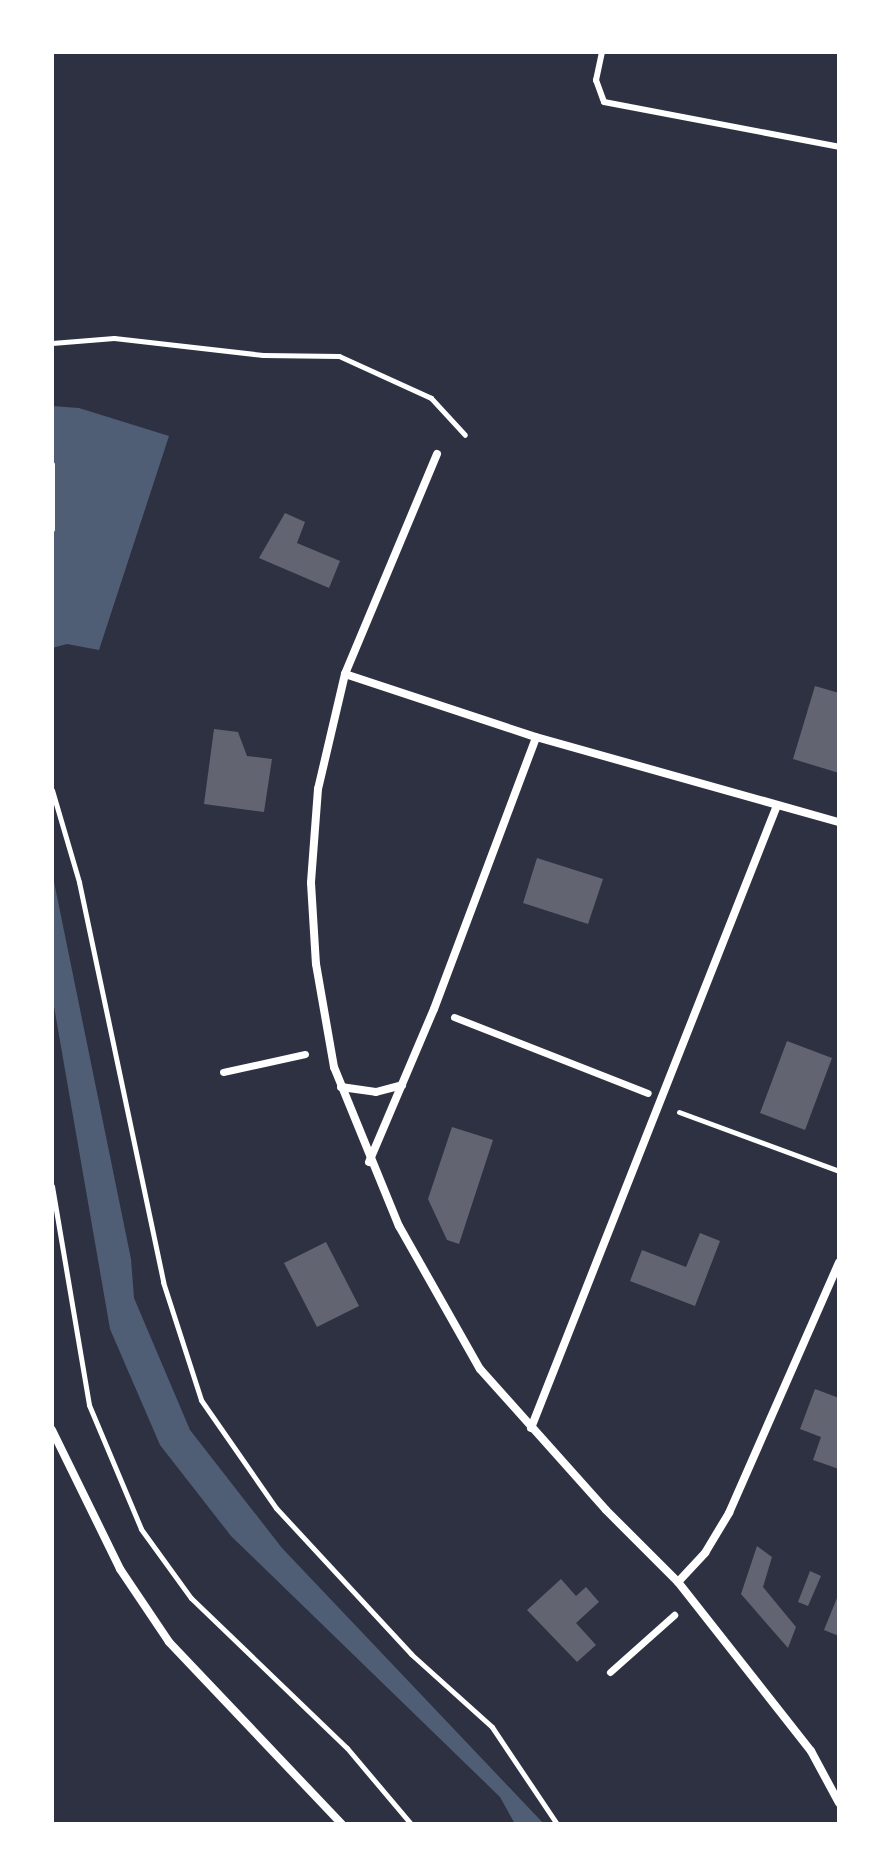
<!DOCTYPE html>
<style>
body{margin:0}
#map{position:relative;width:891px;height:1876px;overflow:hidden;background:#2d3142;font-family:Overpass,sans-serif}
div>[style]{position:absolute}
.water>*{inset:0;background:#4f5d75}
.building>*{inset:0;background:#626471}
.path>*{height:5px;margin:-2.5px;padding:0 2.5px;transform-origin:2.5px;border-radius:2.5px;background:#fff}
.service>*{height:6px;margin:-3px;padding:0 3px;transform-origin:3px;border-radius:3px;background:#fff}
.pedestrian>*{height:7px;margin:-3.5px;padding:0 3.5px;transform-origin:3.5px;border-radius:3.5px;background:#fff}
.minor>*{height:8px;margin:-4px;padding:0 4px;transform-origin:4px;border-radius:4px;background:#fff}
span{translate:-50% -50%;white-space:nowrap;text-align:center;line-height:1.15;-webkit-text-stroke:6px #fff;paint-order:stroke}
.frame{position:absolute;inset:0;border:54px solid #fff;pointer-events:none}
</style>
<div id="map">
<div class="water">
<div style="clip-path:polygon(52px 406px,79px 408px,169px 436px,99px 650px,67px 644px,52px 648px)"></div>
<div style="clip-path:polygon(52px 872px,131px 1259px,134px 1298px,190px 1430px,282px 1548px,544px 1824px,515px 1824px,500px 1797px,231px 1536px,160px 1445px,110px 1329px,52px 995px)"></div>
</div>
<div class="building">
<div style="clip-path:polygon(285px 513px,305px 522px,297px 543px,340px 561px,329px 588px,259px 558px)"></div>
<div style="clip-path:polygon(815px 686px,839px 693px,839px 773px,793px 759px)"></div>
<div style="clip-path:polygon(214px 729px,238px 732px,247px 756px,272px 759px,264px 812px,204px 804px)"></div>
<div style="clip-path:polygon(537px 858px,603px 879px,588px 924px,523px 903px)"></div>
<div style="clip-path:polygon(787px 1041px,832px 1058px,805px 1130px,760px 1113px)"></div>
<div style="clip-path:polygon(452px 1127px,493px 1140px,459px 1244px,447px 1240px,428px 1199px)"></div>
<div style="clip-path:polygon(700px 1233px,720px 1241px,695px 1306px,630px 1281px,642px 1250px,686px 1267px)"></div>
<div style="clip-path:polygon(326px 1242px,359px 1306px,317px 1327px,284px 1263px)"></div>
<div style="clip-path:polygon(815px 1389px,839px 1398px,839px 1469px,813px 1460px,821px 1437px,800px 1429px)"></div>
<div style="clip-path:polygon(757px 1546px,772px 1557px,763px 1587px,796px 1627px,788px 1648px,741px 1594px)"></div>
<div style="clip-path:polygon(810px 1571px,821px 1576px,808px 1606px,798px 1602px)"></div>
<div style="clip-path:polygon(561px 1579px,576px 1596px,586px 1587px,599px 1602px,576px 1623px,596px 1645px,577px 1662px,527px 1610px)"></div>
<div style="clip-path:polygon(839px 1593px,839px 1636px,824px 1630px)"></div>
</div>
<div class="path">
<div style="left:52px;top:343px;width:62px;rotate:-4.6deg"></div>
<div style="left:114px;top:338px;width:150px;rotate:6.5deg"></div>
<div style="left:263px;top:355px;width:76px;rotate:0.8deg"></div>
<div style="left:339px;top:356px;width:101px;rotate:24.5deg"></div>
<div style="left:431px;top:398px;width:50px;rotate:47.4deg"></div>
<div style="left:52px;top:464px;width:65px;rotate:90deg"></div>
<div style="left:52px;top:790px;width:96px;rotate:73.6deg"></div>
<div style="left:79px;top:882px;width:409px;rotate:78.1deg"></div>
<div style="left:163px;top:1282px;width:124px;rotate:72.1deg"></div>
<div style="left:201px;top:1400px;width:131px;rotate:55.2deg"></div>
<div style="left:276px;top:1508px;width:199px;rotate:47.2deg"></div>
<div style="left:411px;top:1654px;width:109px;rotate:42deg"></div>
<div style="left:492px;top:1727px;width:117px;rotate:56.2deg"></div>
<div style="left:679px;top:1112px;width:171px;rotate:20.2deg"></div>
<div style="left:52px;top:1186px;width:222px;rotate:80.4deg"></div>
<div style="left:89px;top:1405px;width:134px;rotate:67.2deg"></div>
<div style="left:141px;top:1529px;width:85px;rotate:54.1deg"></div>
<div style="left:191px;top:1598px;width:216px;rotate:43.9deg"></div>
<div style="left:347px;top:1748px;width:99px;rotate:49.9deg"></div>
</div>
<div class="service">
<div style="left:602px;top:52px;width:29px;rotate:102deg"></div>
<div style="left:596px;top:80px;width:23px;rotate:70deg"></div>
<div style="left:604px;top:102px;width:239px;rotate:10.8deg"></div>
</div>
<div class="pedestrian">
<div style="left:454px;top:1017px;width:208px;rotate:21.4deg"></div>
<div style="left:223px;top:1072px;width:84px;rotate:-12.4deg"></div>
<div style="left:610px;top:1672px;width:86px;rotate:-41.7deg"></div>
</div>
<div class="minor">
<div style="left:437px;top:454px;width:238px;rotate:112.7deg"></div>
<div style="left:345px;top:674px;width:118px;rotate:103.2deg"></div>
<div style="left:318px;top:789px;width:94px;rotate:94.3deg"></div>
<div style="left:311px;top:883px;width:81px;rotate:86.5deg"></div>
<div style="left:316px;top:964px;width:105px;rotate:80.1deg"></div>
<div style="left:334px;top:1067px;width:172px;rotate:67.8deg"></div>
<div style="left:399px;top:1226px;width:164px;rotate:60.5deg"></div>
<div style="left:480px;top:1369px;width:189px;rotate:48.2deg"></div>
<div style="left:606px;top:1510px;width:102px;rotate:45deg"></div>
<div style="left:678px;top:1582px;width:215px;rotate:51.8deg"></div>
<div style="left:811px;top:1751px;width:59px;rotate:61.7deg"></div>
<div style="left:345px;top:674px;width:201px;rotate:18.3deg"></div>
<div style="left:536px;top:737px;width:315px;rotate:15.7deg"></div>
<div style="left:341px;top:1087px;width:35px;rotate:8deg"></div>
<div style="left:376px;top:1092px;width:27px;rotate:-15deg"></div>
<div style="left:369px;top:1162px;width:166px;rotate:-67deg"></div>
<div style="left:434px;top:1009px;width:290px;rotate:-69.4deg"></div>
<div style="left:531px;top:1428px;width:667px;rotate:-68.44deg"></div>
<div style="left:52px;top:1430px;width:155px;rotate:63.9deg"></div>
<div style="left:120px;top:1569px;width:88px;rotate:56.1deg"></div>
<div style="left:169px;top:1642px;width:251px;rotate:46.5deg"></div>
<div style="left:678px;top:1582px;width:40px;rotate:-47deg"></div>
<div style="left:705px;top:1553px;width:47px;rotate:-59deg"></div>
<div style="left:729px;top:1513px;width:274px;rotate:-66.3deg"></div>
</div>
<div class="frame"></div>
</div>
